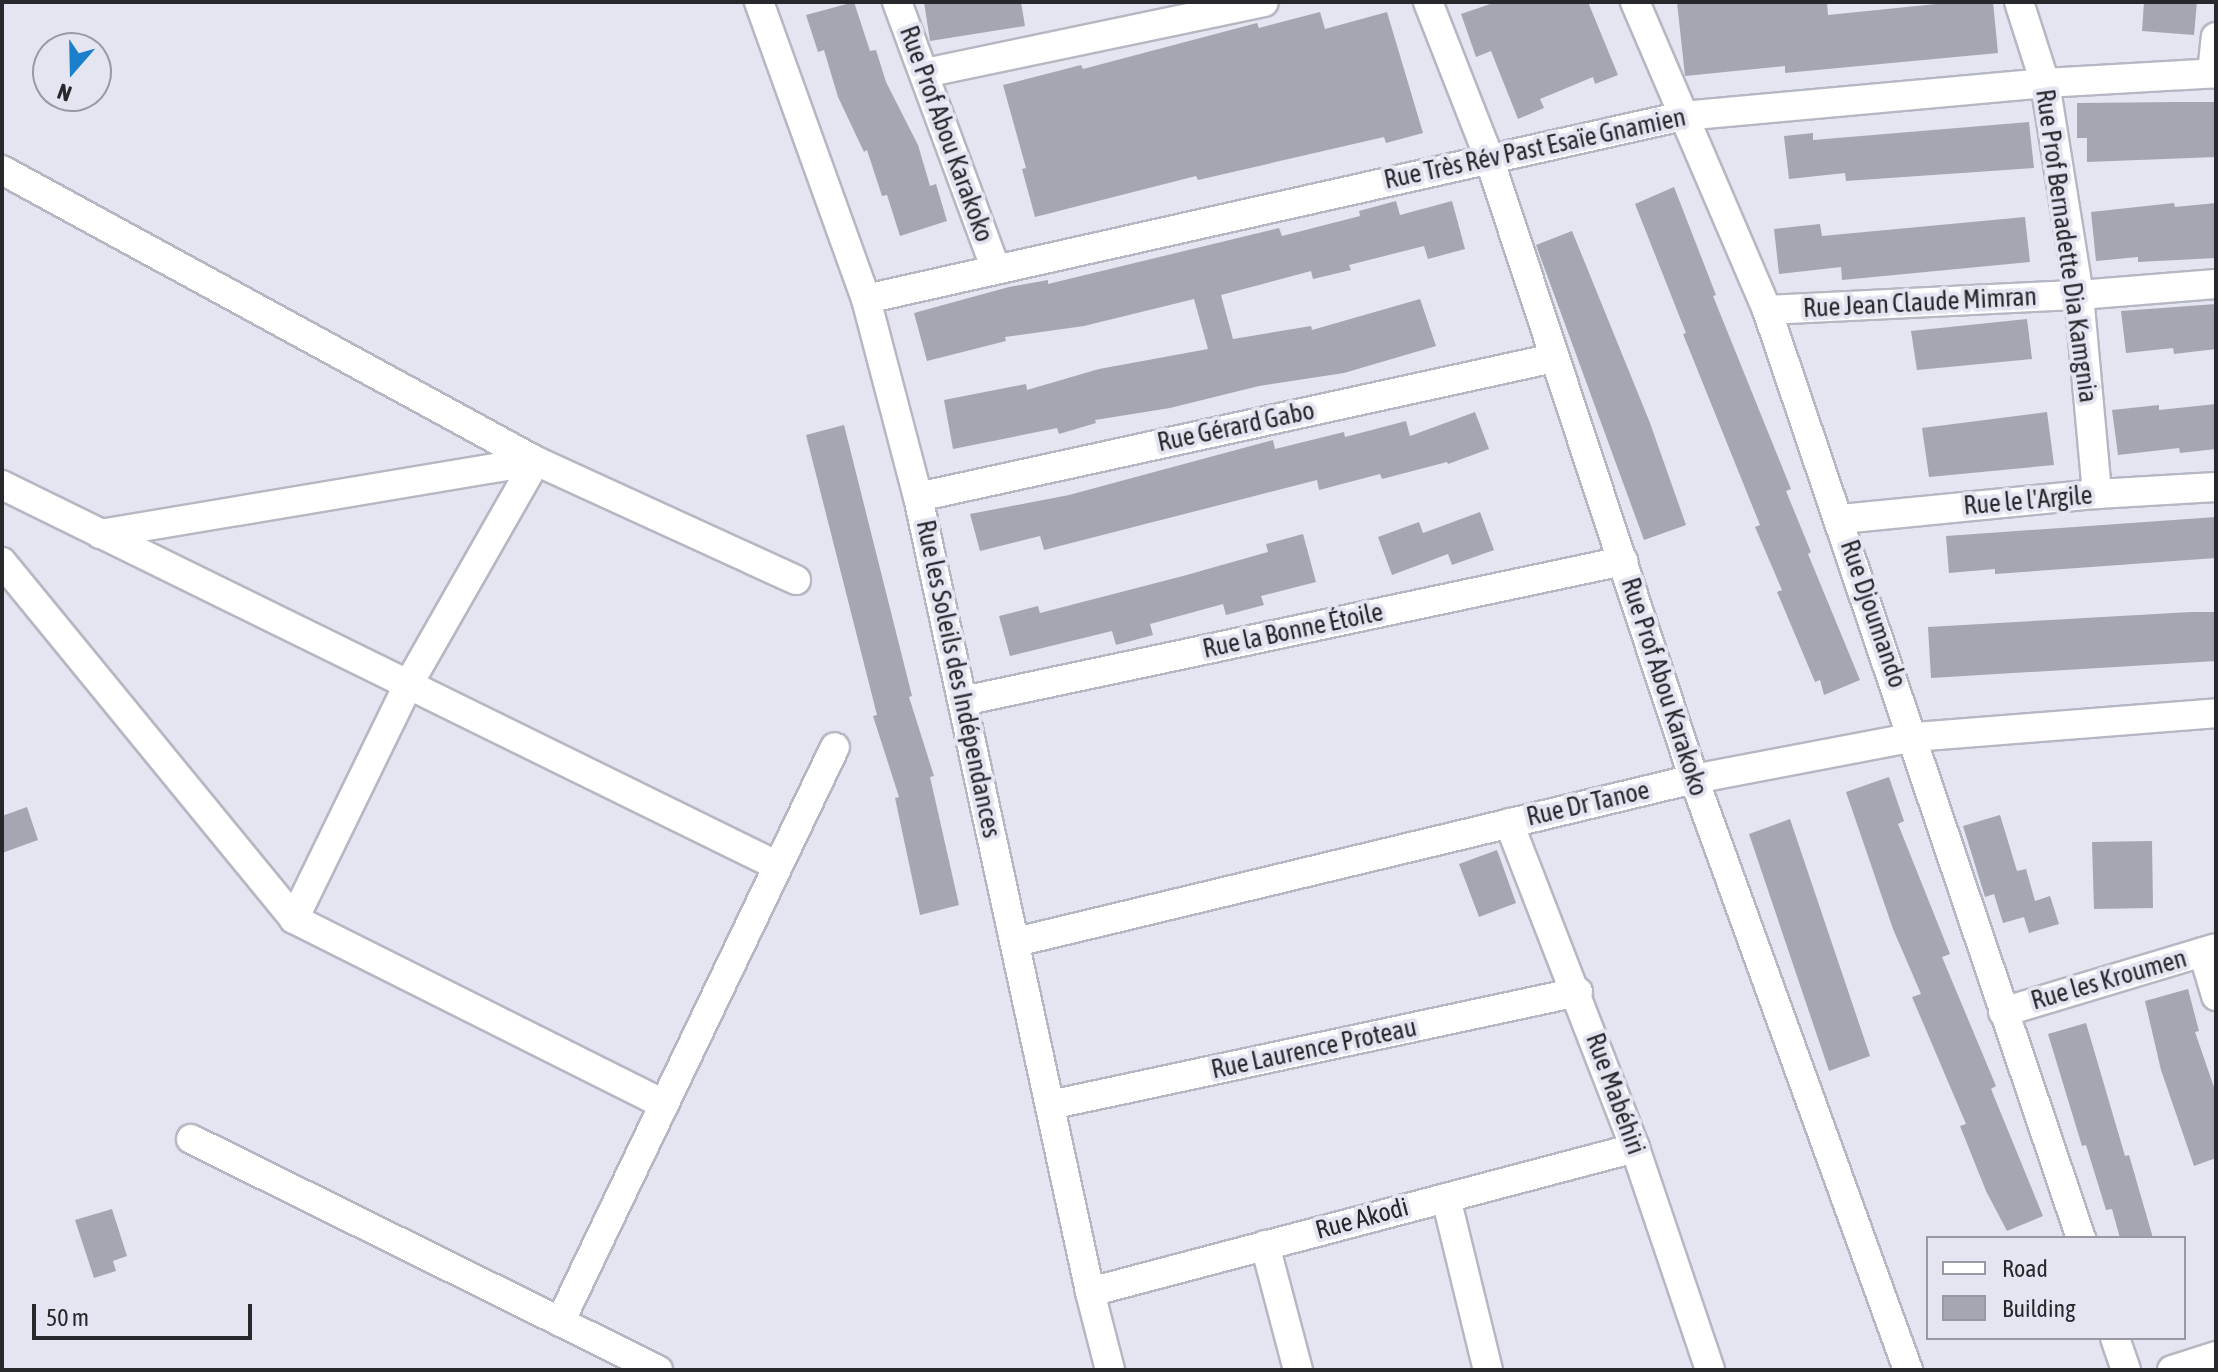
<!DOCTYPE html>
<meta charset="utf-8">
<style>
body{margin:0}
#map{position:relative;width:2218px;height:1372px;overflow:hidden;background:#e4e5f1;font-family:"Asap Condensed",sans-serif}
div>[style]{position:absolute}
.building>*{inset:0;background:#a4a6b1}
.roads{filter:drop-shadow(2px 0 #b5b7c2) drop-shadow(-2px 0 #b5b7c2) drop-shadow(0 2px #b5b7c2) drop-shadow(0 -2px #b5b7c2)}
.street>*{height:28px;margin:-14px;padding:0 14px;transform-origin:14px;border-radius:14px;background:#fff}
span{translate:-50% -50%;white-space:nowrap;text-align:center;line-height:1.15;-webkit-text-stroke:8px #e4e5f1;paint-order:stroke}
.street-label{font-size:26px;color:#27282c}
.frame{position:absolute;inset:0;border:4px solid #27282c;pointer-events:none}
.legend{position:absolute;left:1926px;top:1236px;width:260px;height:104px;box-sizing:border-box;background:#e4e5f1;border:2px solid #9899a2;margin:0;padding:10px 14px;list-style:none;font-size:24px;color:#27282c}
.legend li{display:flex;align-items:center;gap:16px;height:40px}
.legend b{width:40px;border:2px solid #9899a2}
.north{position:absolute;left:32px;top:32px;width:80px;height:80px;box-sizing:border-box;background:#e4e5f1;border:2px solid #9899a2;border-radius:50%;rotate:200deg;font-size:22px;font-weight:700;line-height:32px;text-align:center;color:#27282c}
.north::after{content:'';display:block;margin:auto;width:28px;height:36px;background:#1b80cb;clip-path:polygon(50% 0,100% 100%,50% 72%,0 100%)}
.scale{position:absolute;left:32px;top:1304px;width:220px;height:36px;box-sizing:border-box;border:4px solid #27282c;border-top:0;padding-left:10px;font-size:24px;line-height:28px;white-space:nowrap;color:#27282c;-webkit-text-stroke:6px #e4e5f1;paint-order:stroke}
</style>
<div id="map">
<div class="building">
<div style="clip-path:polygon(854px 2px,870px 51px,876px 50px,886px 82px,918px 145px,930px 186px,936px 184px,947px 221px,900px 236px,887px 195px,882px 196px,867px 150px,864px 152px,838px 97px,824px 50px,818px 52px,806px 15px)"></div>
<div style="clip-path:polygon(924px 2px,1021px 2px,1025px 26px,930px 41px)"></div>
<div style="clip-path:polygon(1496px 2px,1588px 2px,1618px 75px,1595px 84px,1593px 77px,1540px 99px,1544px 108px,1518px 119px,1491px 51px,1476px 57px,1461px 14px)"></div>
<div style="clip-path:polygon(1677px 2px,1827px 2px,1828px 15px,1936px 4px,1993px 2px,1998px 53px,1785px 73px,1785px 66px,1685px 76px)"></div>
<div style="clip-path:polygon(2144px 2px,2197px 2px,2194px 35px,2142px 31px)"></div>
<div style="clip-path:polygon(1320px 12px,1325px 29px,1387px 12px,1423px 133px,1386px 143px,1384px 137px,1198px 180px,1196px 176px,1035px 217px,1022px 169px,1026px 168px,1003px 85px,1081px 65px,1083px 69px,1257px 23px,1259px 28px)"></div>
<div style="clip-path:polygon(2176px 102px,2216px 102px,2216px 157px,2087px 162px,2087px 138px,2077px 138px,2077px 103px)"></div>
<div style="clip-path:polygon(2029px 122px,2034px 168px,1846px 181px,1845px 173px,1789px 179px,1784px 136px,1813px 133px,1813px 140px)"></div>
<div style="clip-path:polygon(1674px 187px,1716px 295px,1713px 296px,1791px 489px,1786px 491px,1811px 552px,1808px 554px,1860px 680px,1824px 695px,1820px 680px,1815px 682px,1777px 592px,1782px 590px,1755px 527px,1760px 525px,1683px 334px,1686px 333px,1635px 204px)"></div>
<div style="clip-path:polygon(1396px 201px,1400px 215px,1452px 201px,1465px 249px,1428px 259px,1424px 246px,1349px 265px,1351px 270px,1313px 279px,1311px 271px,1221px 295px,1233px 339px,1311px 326px,1312px 330px,1420px 299px,1436px 346px,1344px 373px,1259px 386px,1170px 408px,1095px 420px,1096px 423px,1059px 434px,1057px 428px,953px 449px,944px 400px,1026px 384px,1027px 390px,1099px 369px,1208px 349px,1194px 299px,1084px 326px,1005px 337px,1006px 341px,927px 361px,914px 313px,1009px 287px,1048px 280px,1048px 284px,1279px 228px,1282px 236px,1360px 216px,1359px 211px)"></div>
<div style="clip-path:polygon(2174px 203px,2175px 207px,2216px 203px,2216px 258px,2138px 262px,2138px 257px,2096px 261px,2091px 212px)"></div>
<div style="clip-path:polygon(2025px 217px,2030px 262px,1842px 280px,1841px 267px,1779px 274px,1774px 229px,1820px 224px,1822px 236px)"></div>
<div style="clip-path:polygon(1572px 231px,1650px 423px,1686px 525px,1644px 540px,1536px 245px)"></div>
<div style="clip-path:polygon(2216px 304px,2216px 349px,2174px 354px,2173px 348px,2126px 353px,2121px 311px)"></div>
<div style="clip-path:polygon(2027px 319px,2032px 359px,1917px 370px,1911px 331px)"></div>
<div style="clip-path:polygon(2216px 404px,2216px 449px,2180px 453px,2179px 448px,2118px 455px,2112px 410px,2159px 405px,2159px 410px)"></div>
<div style="clip-path:polygon(1475px 412px,1489px 449px,1448px 464px,1447px 462px,1382px 479px,1380px 474px,1319px 490px,1317px 480px,1044px 550px,1040px 536px,980px 551px,970px 514px,1069px 495px,1273px 440px,1275px 449px,1344px 432px,1345px 437px,1406px 421px,1410px 436px)"></div>
<div style="clip-path:polygon(2047px 412px,2054px 465px,1929px 477px,1922px 428px)"></div>
<div style="clip-path:polygon(844px 425px,912px 696px,909px 697px,934px 776px,930px 777px,959px 905px,920px 915px,895px 798px,899px 797px,873px 716px,877px 715px,806px 435px)"></div>
<div style="clip-path:polygon(1480px 512px,1494px 550px,1452px 565px,1448px 554px,1392px 575px,1378px 537px,1419px 522px,1423px 533px)"></div>
<div style="clip-path:polygon(2216px 517px,2216px 558px,1995px 574px,1995px 569px,1949px 573px,1946px 536px)"></div>
<div style="clip-path:polygon(1303px 534px,1316px 582px,1261px 596px,1264px 605px,1226px 615px,1223px 604px,1150px 624px,1153px 635px,1116px 645px,1112px 631px,1010px 656px,999px 616px,1038px 606px,1040px 613px,1183px 576px,1268px 552px,1266px 544px)"></div>
<div style="clip-path:polygon(2191px 612px,2216px 612px,2216px 661px,1931px 678px,1928px 627px)"></div>
<div style="clip-path:polygon(1889px 777px,1904px 821px,1898px 824px,1950px 954px,1942px 957px,1996px 1086px,1991px 1089px,2043px 1216px,2007px 1231px,1986px 1191px,1960px 1126px,1966px 1124px,1912px 997px,1921px 994px,1893px 929px,1846px 792px)"></div>
<div style="clip-path:polygon(27px 807px,38px 840px,2px 853px,2px 816px)"></div>
<div style="clip-path:polygon(2000px 815px,2017px 871px,2026px 869px,2035px 901px,2050px 896px,2059px 924px,2029px 933px,2024px 917px,2003px 923px,1994px 894px,1985px 897px,1963px 826px)"></div>
<div style="clip-path:polygon(1790px 819px,1870px 1056px,1829px 1071px,1749px 834px)"></div>
<div style="clip-path:polygon(2152px 841px,2153px 908px,2094px 909px,2092px 842px)"></div>
<div style="clip-path:polygon(1497px 850px,1516px 903px,1479px 917px,1459px 864px)"></div>
<div style="clip-path:polygon(2188px 989px,2199px 1031px,2195px 1032px,2216px 1093px,2216px 1158px,2194px 1166px,2161px 1070px,2145px 1001px)"></div>
<div style="clip-path:polygon(2086px 1023px,2125px 1156px,2129px 1155px,2153px 1238px,2120px 1238px,2112px 1209px,2106px 1210px,2086px 1145px,2082px 1146px,2048px 1034px)"></div>
<div style="clip-path:polygon(112px 1209px,127px 1256px,113px 1261px,116px 1271px,94px 1278px,75px 1220px)"></div>
</div>
<div class="roads">
<div class="street">
<div style="left:759px;top:2px;width:316px;rotate:70.2deg"></div>
<div style="left:866px;top:299px;width:205px;rotate:75.3deg"></div>
<div style="left:918px;top:497px;width:813px;rotate:77.79deg"></div>
<div style="left:1090px;top:1292px;width:81px;rotate:75.6deg"></div>
<div style="left:897px;top:2px;width:283px;rotate:69.7deg"></div>
<div style="left:1428px;top:2px;width:168px;rotate:68.6deg"></div>
<div style="left:1489px;top:158px;width:654px;rotate:71.73deg"></div>
<div style="left:1694px;top:779px;width:629px;rotate:70.09deg"></div>
<div style="left:1635px;top:2px;width:335px;rotate:66.8deg"></div>
<div style="left:1767px;top:310px;width:980px;rotate:71.31deg"></div>
<div style="left:2019px;top:2px;width:85px;rotate:72.2deg"></div>
<div style="left:2045px;top:83px;width:215px;rotate:80.9deg"></div>
<div style="left:2079px;top:295px;width:200px;rotate:84.8deg"></div>
<div style="left:925px;top:73px;width:346px;rotate:-11.8deg"></div>
<div style="left:2212px;top:73px;width:36px;rotate:-84deg"></div>
<div style="left:2px;top:170px;width:608px;rotate:28.59deg"></div>
<div style="left:536px;top:461px;width:286px;rotate:24.6deg"></div>
<div style="left:866px;top:299px;width:837px;rotate:-12.63deg"></div>
<div style="left:1683px;top:116px;width:364px;rotate:-5.2deg"></div>
<div style="left:2045px;top:83px;width:171px;rotate:-3.3deg"></div>
<div style="left:1767px;top:310px;width:312px;rotate:-2.8deg"></div>
<div style="left:2079px;top:295px;width:137px;rotate:-4.6deg"></div>
<div style="left:2px;top:485px;width:864px;rotate:26.15deg"></div>
<div style="left:918px;top:497px;width:651px;rotate:-12.33deg"></div>
<div style="left:1841px;top:519px;width:257px;rotate:-5.6deg"></div>
<div style="left:2097px;top:494px;width:119px;rotate:-3.4deg"></div>
<div style="left:100px;top:534px;width:442px;rotate:-9.5deg"></div>
<div style="left:2px;top:562px;width:461px;rotate:50.7deg"></div>
<div style="left:294px;top:919px;width:414px;rotate:26.6deg"></div>
<div style="left:963px;top:701px;width:675px;rotate:-11.98deg"></div>
<div style="left:1509px;top:823px;width:349px;rotate:68.8deg"></div>
<div style="left:1635px;top:1148px;width:234px;rotate:71.3deg"></div>
<div style="left:294px;top:919px;width:260px;rotate:-64deg"></div>
<div style="left:408px;top:685px;width:258px;rotate:-60.3deg"></div>
<div style="left:1016px;top:942px;width:697px;rotate:-13.52deg"></div>
<div style="left:1694px;top:779px;width:224px;rotate:-10.8deg"></div>
<div style="left:1914px;top:737px;width:303px;rotate:-4.5deg"></div>
<div style="left:2203px;top:952px;width:46px;rotate:73.5deg"></div>
<div style="left:2003px;top:1012px;width:222px;rotate:-16.7deg"></div>
<div style="left:1050px;top:1105px;width:540px;rotate:-12.08deg"></div>
<div style="left:191px;top:1139px;width:521px;rotate:26.32deg"></div>
<div style="left:1446px;top:1198px;width:177px;rotate:76.3deg"></div>
<div style="left:1265px;top:1245px;width:129px;rotate:75.2deg"></div>
<div style="left:1090px;top:1292px;width:564px;rotate:-14.8deg"></div>
<div style="left:560px;top:1322px;width:637px;rotate:-64.44deg"></div>
<div style="left:2115px;top:1338px;width:34px;rotate:71deg"></div>
<div style="left:2172px;top:1370px;width:46px;rotate:-17.7deg"></div>
</div>
</div>
<div class="street-label">
<span style="left:946px;top:134px;rotate:70deg">Rue Prof Abou Karakoko</span>
<span style="left:1535px;top:149px;rotate:-12deg">Rue Très Rév Past Esaïe Gnamien</span>
<span style="left:2066px;top:246px;rotate:82deg">Rue Prof Bernadette Dia Kamgnia</span>
<span style="left:1920px;top:303px;rotate:-3deg">Rue Jean Claude Mimran</span>
<span style="left:1236px;top:427px;rotate:-12deg">Rue Gérard Gabo</span>
<span style="left:2028px;top:501px;rotate:-5deg">Rue le l'Argile</span>
<span style="left:1873px;top:614px;rotate:71deg">Rue Djoumando</span>
<span style="left:1293px;top:631px;rotate:-12deg">Rue la Bonne Étoile</span>
<span style="left:958px;top:679px;rotate:78deg">Rue les Soleils des Indépendances</span>
<span style="left:1664px;top:687px;rotate:72deg">Rue Prof Abou Karakoko</span>
<span style="left:1588px;top:804px;rotate:-13deg">Rue Dr Tanoe</span>
<span style="left:2109px;top:980px;rotate:-16deg">Rue les Kroumen</span>
<span style="left:1314px;top:1049px;rotate:-12deg">Rue Laurence Proteau</span>
<span style="left:1615px;top:1094px;rotate:70deg">Rue Mabéhiri</span>
<span style="left:1362px;top:1219px;rotate:-15deg">Rue Akodi</span>
</div>
<div class="frame"></div>
<ul class="legend">
<li><b style="height:10px;background:#fff"></b>Road</li>
<li><b style="height:22px;background:#a4a6b1"></b>Building</li>
</ul>
<div class="north">N</div>
<div class="scale">50 m</div>
</div>
